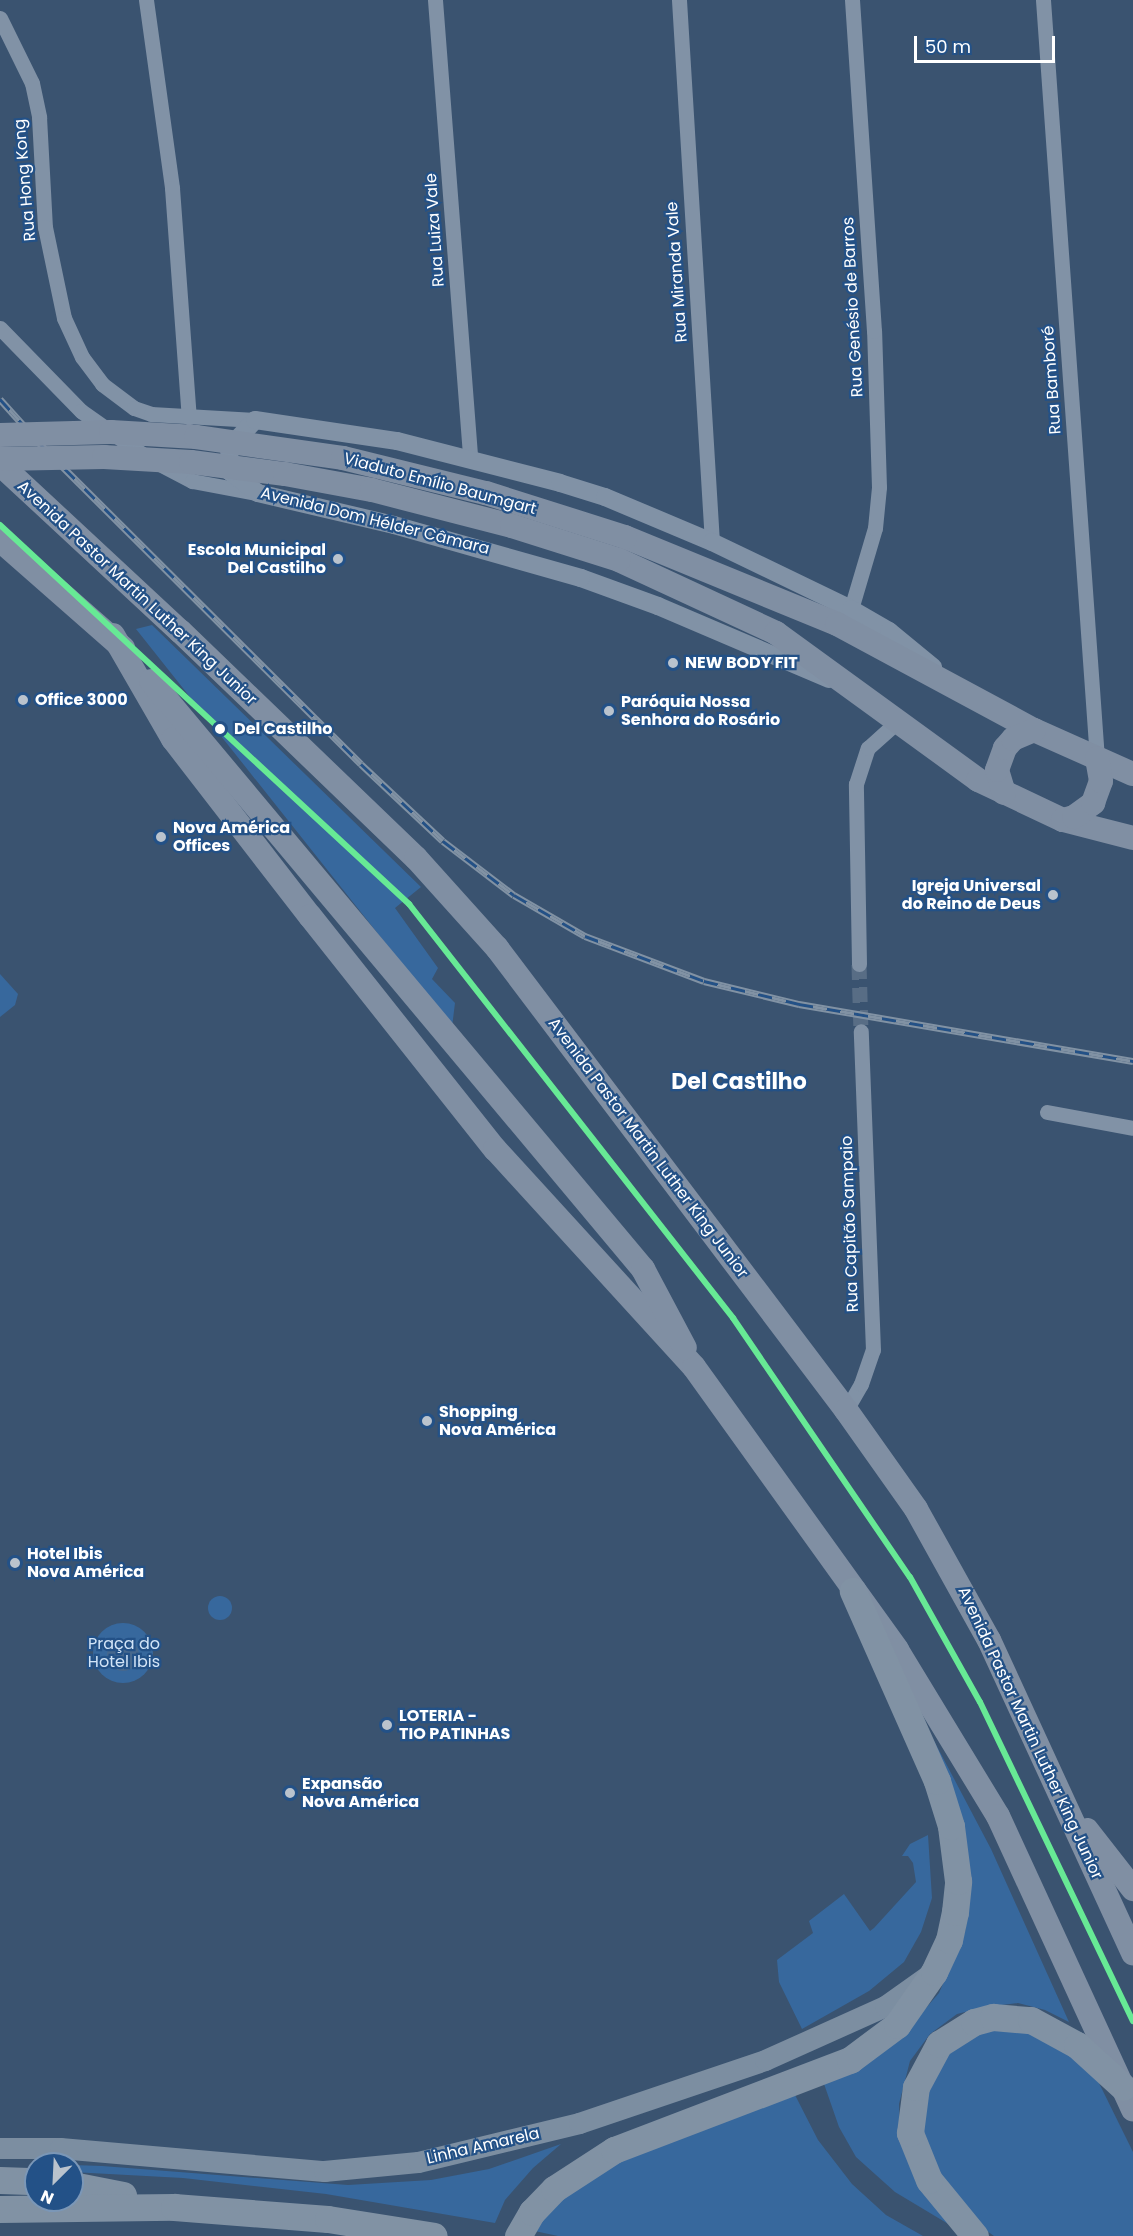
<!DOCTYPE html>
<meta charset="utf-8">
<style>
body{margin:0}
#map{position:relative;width:1133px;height:2236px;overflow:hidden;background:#3a5370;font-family:Poppins,sans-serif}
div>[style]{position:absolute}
.green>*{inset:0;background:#37689d}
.round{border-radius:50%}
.water>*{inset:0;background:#47688d}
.minor-tunnel>*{height:15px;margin-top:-7.5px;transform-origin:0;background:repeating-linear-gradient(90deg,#586d85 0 15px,transparent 0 23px)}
.minor>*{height:15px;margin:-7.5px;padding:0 7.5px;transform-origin:7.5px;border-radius:7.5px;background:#8192a6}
.tertiary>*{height:18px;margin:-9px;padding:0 9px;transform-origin:9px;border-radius:9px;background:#8192a6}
.secondary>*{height:21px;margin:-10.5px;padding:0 10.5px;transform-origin:10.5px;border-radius:10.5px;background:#7c8ea1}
.primary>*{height:24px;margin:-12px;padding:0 12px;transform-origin:12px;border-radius:12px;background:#808fa3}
.motorway>*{height:27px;margin:-13.5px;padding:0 13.5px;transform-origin:13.5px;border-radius:13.5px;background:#8192a4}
.rail>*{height:7px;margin-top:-3.5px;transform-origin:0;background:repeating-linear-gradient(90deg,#235187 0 14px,#8192a4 0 28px);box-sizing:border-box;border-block:2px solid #8192a4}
.primary-bridge>*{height:24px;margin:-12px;padding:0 12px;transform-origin:12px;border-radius:12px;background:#808fa3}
.metro-1>*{height:6px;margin:-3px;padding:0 3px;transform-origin:3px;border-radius:3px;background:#67e995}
.dots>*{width:16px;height:16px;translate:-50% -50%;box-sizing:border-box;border:3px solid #235187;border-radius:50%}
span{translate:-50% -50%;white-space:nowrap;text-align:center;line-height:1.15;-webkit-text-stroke:4.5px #235187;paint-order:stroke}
.street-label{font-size:16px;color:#fff}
.poi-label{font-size:16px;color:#fff;font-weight:700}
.right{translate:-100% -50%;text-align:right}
.left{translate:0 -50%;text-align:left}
.stop-label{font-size:16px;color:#fff;font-weight:700}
.park-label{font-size:16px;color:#d2e4f7}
.district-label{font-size:22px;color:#fff;font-weight:700}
.north{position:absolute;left:24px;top:2152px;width:60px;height:60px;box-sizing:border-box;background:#235187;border:2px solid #7b97b7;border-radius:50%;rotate:204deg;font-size:16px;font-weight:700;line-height:24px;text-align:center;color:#fff}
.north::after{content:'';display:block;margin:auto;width:21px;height:27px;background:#bac3cd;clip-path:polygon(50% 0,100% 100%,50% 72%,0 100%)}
.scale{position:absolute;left:914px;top:36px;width:141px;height:27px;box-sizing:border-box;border:3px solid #fff;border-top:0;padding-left:8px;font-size:18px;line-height:21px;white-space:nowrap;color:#fff;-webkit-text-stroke:4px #235187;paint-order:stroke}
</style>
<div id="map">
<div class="green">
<div style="clip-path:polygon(152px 625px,421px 887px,395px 908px,438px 968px,432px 979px,455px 1003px,452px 1027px,136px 629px)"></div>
<div style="clip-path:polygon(0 974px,18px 994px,15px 1005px,0 1017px)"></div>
<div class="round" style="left:208px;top:1596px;width:24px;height:24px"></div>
<div class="round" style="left:93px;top:1623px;width:60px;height:60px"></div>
<div style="clip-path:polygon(932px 1737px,991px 1849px,1069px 2022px,1045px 2010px,1018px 2003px,985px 2007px,957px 2014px,930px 2034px,910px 2061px,899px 2104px,900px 2134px,950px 2225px,895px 2192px,856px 2157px,839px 2127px,823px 2081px,918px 2017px,939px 1993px,965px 1932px,970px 1898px)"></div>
<div style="clip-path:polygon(928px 1835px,932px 1898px,921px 1932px,904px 1962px,869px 1991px,802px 2029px,779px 1982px,777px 1960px,813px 1933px,809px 1921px,844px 1894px,870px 1931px,874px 1928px,916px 1882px,913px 1863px,908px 1856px,902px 1856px,910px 1844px)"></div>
<div style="clip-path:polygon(1011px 2024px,1069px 2052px,1097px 2079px,1133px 2152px,1133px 2236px,994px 2236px,980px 2226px,938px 2176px,921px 2127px,934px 2068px,967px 2034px)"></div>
<div style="clip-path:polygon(795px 2095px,818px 2140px,852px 2184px,886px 2215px,923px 2236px,558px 2236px,530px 2230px,552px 2198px,617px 2160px)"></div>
<div style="clip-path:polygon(561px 2144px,533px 2168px,505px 2200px,495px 2223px,326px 2194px,183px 2178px,72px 2172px,72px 2165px,102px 2166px,348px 2185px,431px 2180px,489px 2169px)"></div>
</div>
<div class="water">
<div class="round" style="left:107px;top:1639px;width:32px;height:32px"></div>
</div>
<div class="minor-tunnel">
<div style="left:859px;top:964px;width:67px;rotate:88.3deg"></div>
</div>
<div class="minor">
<div style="left:146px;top:0;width:190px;rotate:82.1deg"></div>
<div style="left:172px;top:188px;width:230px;rotate:85.8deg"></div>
<div style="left:435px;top:0;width:459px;rotate:85.6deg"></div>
<div style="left:679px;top:0;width:543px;rotate:86.52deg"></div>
<div style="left:1043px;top:0;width:760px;rotate:85.93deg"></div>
<div style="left:0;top:18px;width:72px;rotate:63.8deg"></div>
<div style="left:32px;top:83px;width:35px;rotate:78deg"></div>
<div style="left:39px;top:117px;width:110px;rotate:86.9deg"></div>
<div style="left:45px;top:227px;width:93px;rotate:78.2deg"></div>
<div style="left:64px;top:318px;width:43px;rotate:65.2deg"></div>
<div style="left:82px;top:357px;width:34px;rotate:53deg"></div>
<div style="left:102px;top:384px;width:40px;rotate:37deg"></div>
<div style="left:134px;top:408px;width:18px;rotate:19deg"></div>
<div style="left:151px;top:414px;width:104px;rotate:3.3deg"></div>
<div style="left:0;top:328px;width:116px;rotate:45.7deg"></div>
<div style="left:81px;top:411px;width:82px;rotate:35deg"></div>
<div style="left:156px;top:462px;width:41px;rotate:27.8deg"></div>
<div style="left:192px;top:481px;width:66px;rotate:10.5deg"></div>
<div style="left:851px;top:609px;width:84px;rotate:-73.5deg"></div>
<div style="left:875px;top:528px;width:41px;rotate:-84.4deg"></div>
<div style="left:879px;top:487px;width:156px;rotate:-91.8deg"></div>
<div style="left:874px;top:331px;width:332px;rotate:-93.8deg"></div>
<div style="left:859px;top:964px;width:180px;rotate:-91deg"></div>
<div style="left:856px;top:784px;width:38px;rotate:-72deg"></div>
<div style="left:868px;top:748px;width:38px;rotate:-42deg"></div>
<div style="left:1047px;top:1112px;width:87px;rotate:10.5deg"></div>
<div style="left:846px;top:1410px;width:30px;rotate:-60deg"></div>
<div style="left:861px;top:1384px;width:36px;rotate:-71deg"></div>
<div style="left:873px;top:1350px;width:319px;rotate:-92.2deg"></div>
</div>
<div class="tertiary">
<div style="left:829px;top:679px;width:186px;rotate:-156.9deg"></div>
<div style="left:658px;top:606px;width:82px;rotate:-160deg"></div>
<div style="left:581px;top:578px;width:194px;rotate:-164.2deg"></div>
<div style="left:394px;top:525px;width:140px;rotate:-166.8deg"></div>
<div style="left:258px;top:493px;width:35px;rotate:-143deg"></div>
<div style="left:230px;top:472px;width:24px;rotate:-92deg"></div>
<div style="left:229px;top:448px;width:38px;rotate:-47deg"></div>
<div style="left:255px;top:420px;width:144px;rotate:8.4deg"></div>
<div style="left:397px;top:441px;width:168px;rotate:14.4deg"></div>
<div style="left:560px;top:483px;width:47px;rotate:17.3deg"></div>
<div style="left:605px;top:497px;width:116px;rotate:22.8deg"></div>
<div style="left:712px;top:542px;width:154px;rotate:25.7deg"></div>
<div style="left:851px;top:609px;width:44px;rotate:30.1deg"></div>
<div style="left:889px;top:631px;width:57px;rotate:39.3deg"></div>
</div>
<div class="secondary">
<div style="left:0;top:2148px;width:60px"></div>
<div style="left:60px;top:2148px;width:265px;rotate:5deg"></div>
<div style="left:324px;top:2171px;width:94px;rotate:-5.5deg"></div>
<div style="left:418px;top:2162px;width:166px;rotate:-13.6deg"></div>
<div style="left:579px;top:2123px;width:196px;rotate:-18.7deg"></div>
<div style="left:765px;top:2060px;width:132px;rotate:-24.2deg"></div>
<div style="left:885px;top:2006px;width:50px;rotate:-35.3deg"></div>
</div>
<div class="primary">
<div style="left:0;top:464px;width:246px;rotate:42.9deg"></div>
<div style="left:180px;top:631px;width:327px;rotate:43.9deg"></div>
<div style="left:416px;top:858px;width:121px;rotate:48deg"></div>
<div style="left:497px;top:948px;width:579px;rotate:52.93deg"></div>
<div style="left:846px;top:1410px;width:121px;rotate:54.7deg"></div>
<div style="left:916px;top:1509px;width:150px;rotate:60.9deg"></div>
<div style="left:989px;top:1640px;width:345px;rotate:65.3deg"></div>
<div style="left:625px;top:537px;width:229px;rotate:22.3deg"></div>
<div style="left:837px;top:624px;width:224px;rotate:28.3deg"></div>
<div style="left:1034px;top:730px;width:108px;rotate:24deg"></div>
<div style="left:0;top:540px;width:164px;rotate:41.3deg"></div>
<div style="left:619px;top:560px;width:173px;rotate:24.9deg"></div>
<div style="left:776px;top:633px;width:250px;rotate:36deg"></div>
<div style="left:978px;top:780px;width:94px;rotate:25.2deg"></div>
<div style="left:1063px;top:820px;width:72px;rotate:14.4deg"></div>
<div style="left:113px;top:635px;width:120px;rotate:60deg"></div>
<div style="left:173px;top:739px;width:224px;rotate:52.3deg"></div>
<div style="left:310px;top:916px;width:298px;rotate:51.6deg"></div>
<div style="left:495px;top:1149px;width:295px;rotate:47.6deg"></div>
<div style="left:694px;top:1367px;width:348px;rotate:54.3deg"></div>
<div style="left:897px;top:1650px;width:194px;rotate:58.7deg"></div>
<div style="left:998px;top:1816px;width:323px;rotate:65.3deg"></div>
<div style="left:151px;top:681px;width:767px;rotate:50.08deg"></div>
<div style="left:643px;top:1269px;width:89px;rotate:62deg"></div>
<div style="left:1004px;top:793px;width:24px;rotate:-107deg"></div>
<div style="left:997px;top:770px;width:23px;rotate:-70deg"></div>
<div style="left:1005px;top:748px;width:12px;rotate:-48deg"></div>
<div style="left:1013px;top:739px;width:23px;rotate:-23deg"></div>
<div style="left:1063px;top:820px;width:11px;rotate:-15deg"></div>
<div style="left:1074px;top:817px;width:24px;rotate:-36deg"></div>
<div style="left:1093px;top:803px;width:23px;rotate:-70deg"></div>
<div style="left:1101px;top:781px;width:23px;rotate:-100deg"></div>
<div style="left:1087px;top:1830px;width:75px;rotate:52.1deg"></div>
</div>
<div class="motorway">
<div style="left:0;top:2180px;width:36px;rotate:2deg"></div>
<div style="left:72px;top:2185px;width:52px;rotate:11.1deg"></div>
<div style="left:0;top:2209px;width:174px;rotate:-0.7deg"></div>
<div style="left:174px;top:2207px;width:154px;rotate:4.5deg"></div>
<div style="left:328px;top:2219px;width:107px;rotate:9.1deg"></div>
<div style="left:518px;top:2236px;width:28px;rotate:-60deg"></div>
<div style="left:532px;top:2212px;width:32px;rotate:-46deg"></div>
<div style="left:554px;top:2189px;width:72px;rotate:-33deg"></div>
<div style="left:614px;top:2150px;width:253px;rotate:-20.9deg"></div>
<div style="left:850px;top:2060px;width:59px;rotate:-36.7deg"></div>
<div style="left:897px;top:2025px;width:65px;rotate:-55.1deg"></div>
<div style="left:934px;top:1972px;width:35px;rotate:-65deg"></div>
<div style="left:949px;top:1940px;width:29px;rotate:-78deg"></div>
<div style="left:955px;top:1912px;width:31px;rotate:-84deg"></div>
<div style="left:958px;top:1881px;width:55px;rotate:-97.3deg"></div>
<div style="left:951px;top:1826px;width:47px;rotate:-107.3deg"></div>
<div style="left:937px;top:1781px;width:208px;rotate:-113.9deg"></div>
<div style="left:975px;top:2236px;width:72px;rotate:-129.4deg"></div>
<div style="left:929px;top:2180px;width:51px;rotate:-112deg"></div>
<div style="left:910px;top:2133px;width:46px;rotate:-82.6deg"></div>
<div style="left:916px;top:2087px;width:49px;rotate:-61.9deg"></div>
<div style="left:939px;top:2044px;width:41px;rotate:-32.2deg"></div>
<div style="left:974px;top:2022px;width:20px;rotate:-15deg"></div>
<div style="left:993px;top:2017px;width:38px;rotate:5deg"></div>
<div style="left:1031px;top:2020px;width:52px;rotate:28.5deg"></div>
<div style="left:1077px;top:2045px;width:62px;rotate:42.4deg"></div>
</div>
<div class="rail">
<div style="left:0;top:399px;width:67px;rotate:48deg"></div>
<div style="left:45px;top:449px;width:446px;rotate:44.9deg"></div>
<div style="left:361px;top:764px;width:112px;rotate:43.2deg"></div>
<div style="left:443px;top:841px;width:89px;rotate:37.3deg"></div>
<div style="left:514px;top:895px;width:82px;rotate:30deg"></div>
<div style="left:585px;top:936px;width:127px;rotate:20.7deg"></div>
<div style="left:704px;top:981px;width:98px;rotate:13.6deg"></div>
<div style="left:799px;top:1004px;width:339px;rotate:9.7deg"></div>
</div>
<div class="primary-bridge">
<div style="left:0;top:435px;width:111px;rotate:-1.5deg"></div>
<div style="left:111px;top:432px;width:85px;rotate:3.4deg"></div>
<div style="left:196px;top:437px;width:148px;rotate:8.1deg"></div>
<div style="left:343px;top:458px;width:147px;rotate:13.8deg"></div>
<div style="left:486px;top:493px;width:146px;rotate:17.6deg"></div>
<div style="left:0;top:459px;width:104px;rotate:-1.1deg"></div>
<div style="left:104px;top:457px;width:87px;rotate:3.3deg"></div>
<div style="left:191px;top:462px;width:95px;rotate:7.3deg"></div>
<div style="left:285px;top:474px;width:88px;rotate:10.4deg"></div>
<div style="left:372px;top:490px;width:145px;rotate:14.4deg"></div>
<div style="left:512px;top:526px;width:112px;rotate:17.6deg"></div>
</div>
<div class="metro-1">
<div style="left:0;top:525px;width:558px;rotate:42.82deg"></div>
<div style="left:409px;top:904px;width:526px;rotate:51.95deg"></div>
<div style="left:733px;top:1318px;width:314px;rotate:55.7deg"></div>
<div style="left:910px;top:1577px;width:143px;rotate:60.8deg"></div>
<div style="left:980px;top:1702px;width:354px;rotate:64.4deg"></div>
</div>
<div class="dots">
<div style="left:338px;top:559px;background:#bac3cd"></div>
<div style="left:673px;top:663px;background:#bac3cd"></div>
<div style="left:23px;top:700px;background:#bac3cd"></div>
<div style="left:609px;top:711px;background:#bac3cd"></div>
<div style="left:220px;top:729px;background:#fff"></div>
<div style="left:161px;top:837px;background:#bac3cd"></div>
<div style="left:1053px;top:895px;background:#bac3cd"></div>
<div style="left:427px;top:1421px;background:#bac3cd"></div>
<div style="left:15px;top:1563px;background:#bac3cd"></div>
<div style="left:387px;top:1725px;background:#bac3cd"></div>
<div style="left:290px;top:1793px;background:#bac3cd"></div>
</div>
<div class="street-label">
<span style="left:25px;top:180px;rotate:-95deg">Rua Hong Kong</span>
<span style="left:435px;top:230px;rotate:-94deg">Rua Luiza Vale</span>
<span style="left:677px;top:272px;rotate:-94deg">Rua Miranda Vale</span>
<span style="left:853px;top:307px;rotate:-93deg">Rua Genésio de Barros</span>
<span style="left:1052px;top:380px;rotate:-94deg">Rua Bamboré</span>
<span style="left:440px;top:484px;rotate:15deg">Viaduto Emílio Baumgart</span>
<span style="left:375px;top:521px;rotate:14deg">Avenida Dom Hélder Câmara</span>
<span style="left:137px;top:593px;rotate:43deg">Avenida Pastor Martin Luther King Junior</span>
<span style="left:648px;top:1148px;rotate:53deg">Avenida Pastor Martin Luther King Junior</span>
<span style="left:850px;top:1224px;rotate:-92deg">Rua Capitão Sampaio</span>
<span style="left:1030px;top:1733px;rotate:65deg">Avenida Pastor Martin Luther King Junior</span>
<span style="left:483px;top:2146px;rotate:-13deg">Linha Amarela</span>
</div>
<div class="poi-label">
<span class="right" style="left:326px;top:559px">Escola Municipal<br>Del Castilho</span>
<span class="left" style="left:685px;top:663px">NEW BODY FIT</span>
<span class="left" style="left:35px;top:700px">Office 3000</span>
<span class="left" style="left:621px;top:711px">Paróquia Nossa<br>Senhora do Rosário</span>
<span class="left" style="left:173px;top:837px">Nova América<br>Offices</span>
<span class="right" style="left:1041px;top:895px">Igreja Universal<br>do Reino de Deus</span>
<span class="left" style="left:439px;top:1421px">Shopping<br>Nova América</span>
<span class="left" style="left:27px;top:1563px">Hotel Ibis<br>Nova América</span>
<span class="left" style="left:399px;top:1725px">LOTERIA -<br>TIO PATINHAS</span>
<span class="left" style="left:302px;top:1793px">Expansão<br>Nova América</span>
</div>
<div class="stop-label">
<span class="left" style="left:234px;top:729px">Del Castilho</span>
</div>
<div class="park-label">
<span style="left:124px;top:1653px">Praça do<br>Hotel Ibis</span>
</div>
<div class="district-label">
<span style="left:739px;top:1082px">Del Castilho</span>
</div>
<div class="north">N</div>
<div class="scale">50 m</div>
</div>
